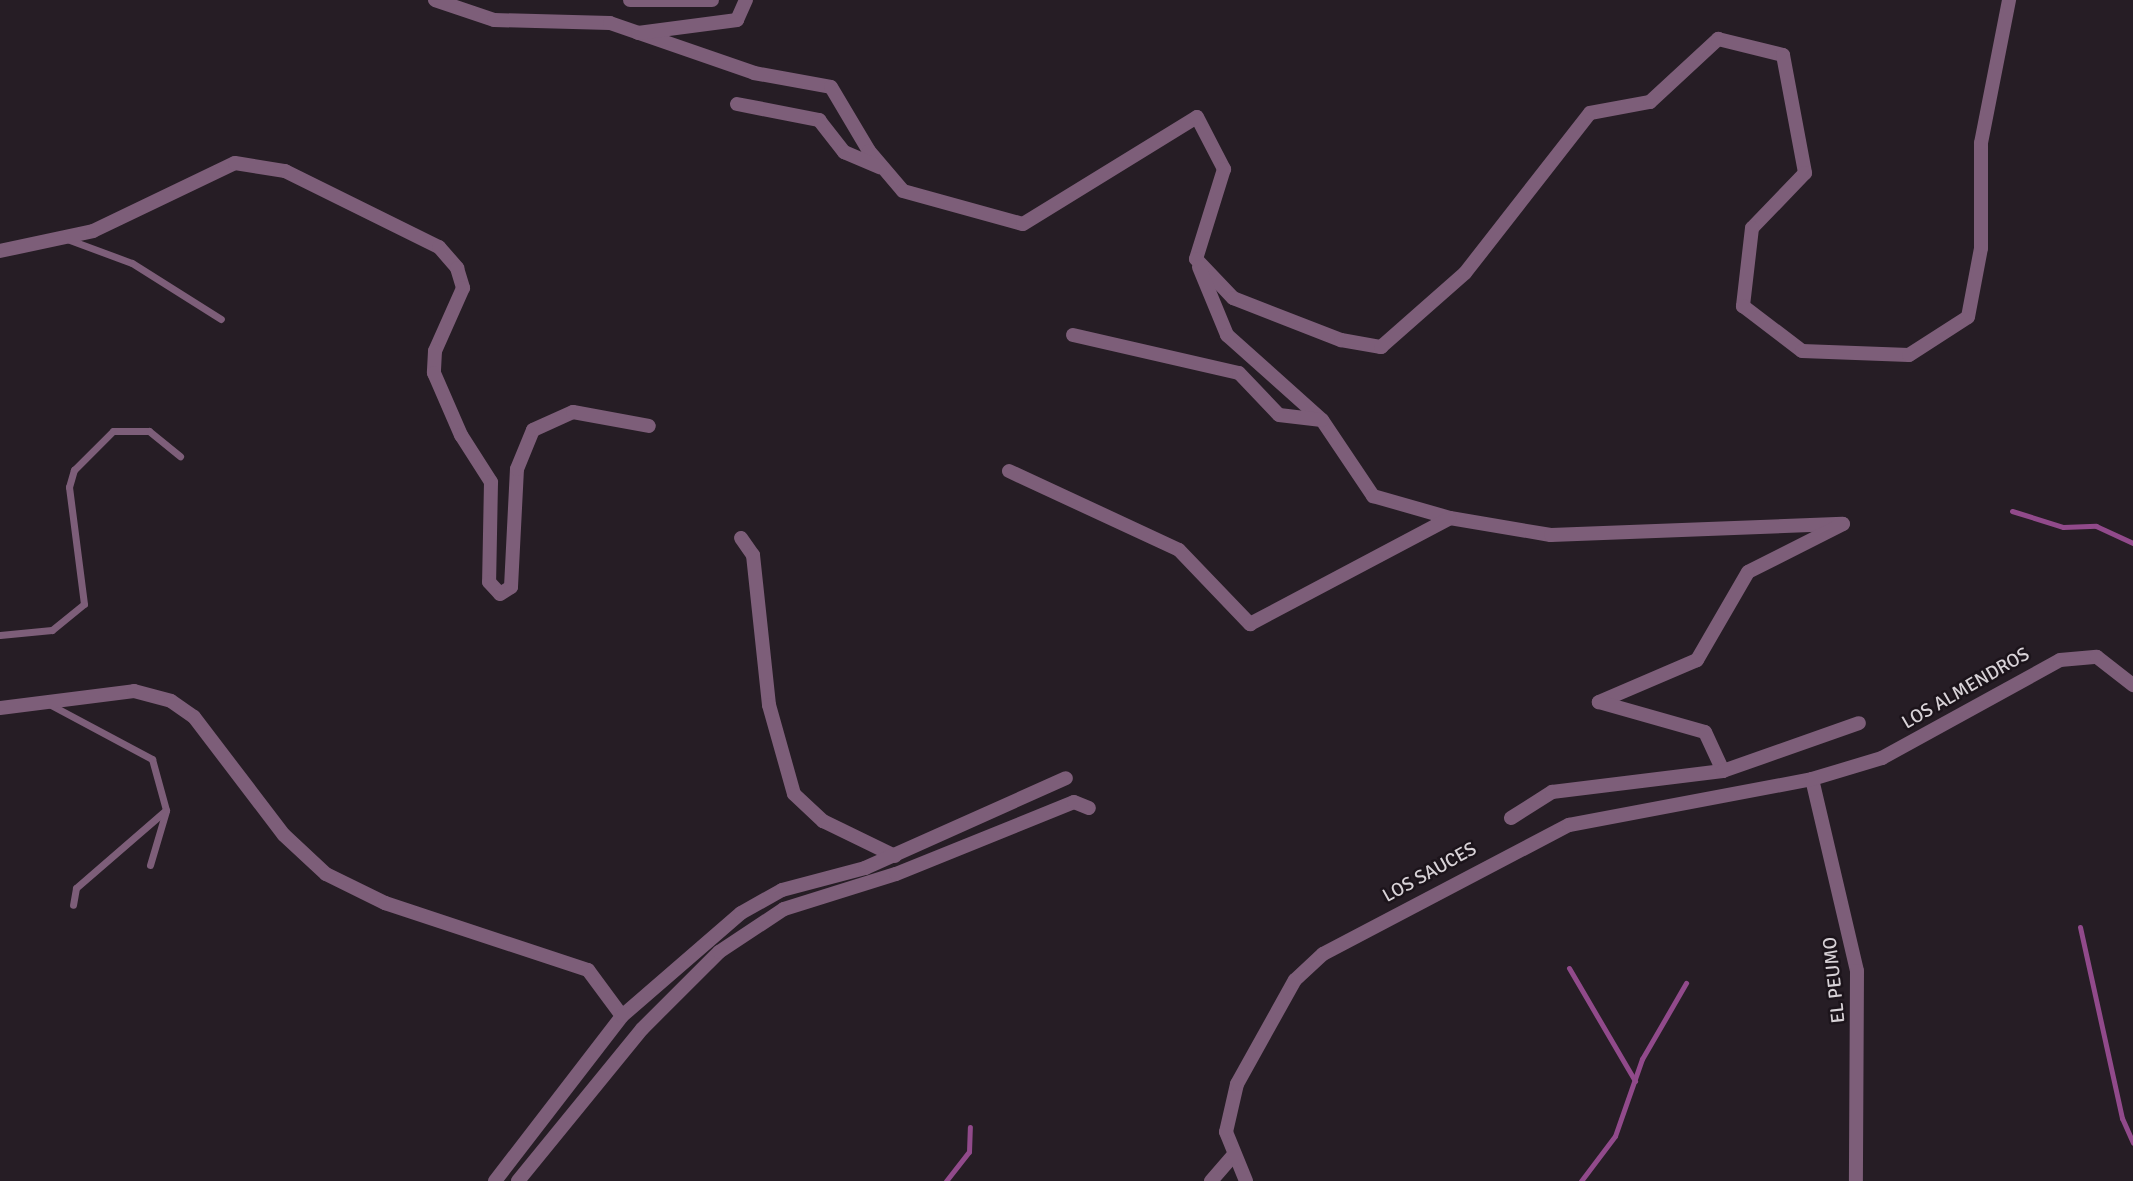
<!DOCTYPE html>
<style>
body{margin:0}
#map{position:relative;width:2133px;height:1181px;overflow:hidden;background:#261d25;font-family:Signika,sans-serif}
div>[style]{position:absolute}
.stream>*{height:5px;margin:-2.5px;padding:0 2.5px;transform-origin:2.5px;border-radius:2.5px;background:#914a8b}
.lane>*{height:7px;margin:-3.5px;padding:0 3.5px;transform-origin:3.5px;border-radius:3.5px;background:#7d5e79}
.street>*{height:14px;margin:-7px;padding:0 7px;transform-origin:7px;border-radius:7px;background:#7d5e79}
span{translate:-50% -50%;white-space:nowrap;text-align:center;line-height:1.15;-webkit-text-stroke:5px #1c141b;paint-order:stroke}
.street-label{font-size:19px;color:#d8d2d7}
</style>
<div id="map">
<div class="stream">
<div style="left:2012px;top:511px;width:53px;rotate:17.4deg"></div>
<div style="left:2063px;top:527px;width:33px;rotate:-2deg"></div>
<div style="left:2096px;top:526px;width:41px;rotate:24.7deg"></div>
<div style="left:2080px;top:927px;width:196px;rotate:77.6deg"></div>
<div style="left:2122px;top:1118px;width:27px;rotate:66deg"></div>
<div style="left:1569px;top:968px;width:131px;rotate:59.7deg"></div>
<div style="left:946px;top:1181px;width:37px;rotate:-52deg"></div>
<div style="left:969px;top:1152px;width:25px;rotate:-88deg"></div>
<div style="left:1581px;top:1181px;width:56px;rotate:-52.9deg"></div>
<div style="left:1615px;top:1136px;width:82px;rotate:-70.7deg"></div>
<div style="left:1642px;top:1059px;width:88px;rotate:-59.9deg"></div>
</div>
<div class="lane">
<div style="left:67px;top:239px;width:69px;rotate:20.3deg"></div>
<div style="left:132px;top:263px;width:105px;rotate:32.2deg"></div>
<div style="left:0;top:635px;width:52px;rotate:-5.5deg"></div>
<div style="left:52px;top:630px;width:41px;rotate:-39.1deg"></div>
<div style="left:84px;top:604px;width:118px;rotate:-97.3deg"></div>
<div style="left:69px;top:487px;width:18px;rotate:-74deg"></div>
<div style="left:74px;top:470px;width:55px;rotate:-45deg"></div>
<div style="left:113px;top:431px;width:36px"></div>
<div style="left:149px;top:431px;width:40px;rotate:39deg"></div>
<div style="left:49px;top:704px;width:117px;rotate:28.1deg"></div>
<div style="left:152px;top:759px;width:53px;rotate:74.6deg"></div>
<div style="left:166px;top:810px;width:119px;rotate:139.1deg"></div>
<div style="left:76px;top:888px;width:17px;rotate:100deg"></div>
<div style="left:150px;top:865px;width:56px;rotate:-73.5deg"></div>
</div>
<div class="street">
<div style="left:435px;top:0;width:62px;rotate:18.7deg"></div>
<div style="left:494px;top:20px;width:116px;rotate:1.5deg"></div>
<div style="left:610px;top:23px;width:152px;rotate:19.1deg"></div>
<div style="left:754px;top:73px;width:78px;rotate:10.3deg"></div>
<div style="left:831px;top:87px;width:74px;rotate:59.3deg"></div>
<div style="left:869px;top:151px;width:52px;rotate:49.6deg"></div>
<div style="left:903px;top:191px;width:124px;rotate:15.4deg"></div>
<div style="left:1023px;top:224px;width:204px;rotate:-31.6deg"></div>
<div style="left:1197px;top:117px;width:59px;rotate:62.6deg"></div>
<div style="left:1224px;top:169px;width:94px;rotate:107.3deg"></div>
<div style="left:1196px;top:259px;width:54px;rotate:46.5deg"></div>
<div style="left:1233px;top:298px;width:116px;rotate:21.3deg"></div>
<div style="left:1341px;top:340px;width:41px;rotate:9.9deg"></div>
<div style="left:1381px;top:347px;width:112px;rotate:-41.4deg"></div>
<div style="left:1465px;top:273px;width:203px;rotate:-52deg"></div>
<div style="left:1590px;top:113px;width:61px;rotate:-10.4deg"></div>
<div style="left:1650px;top:102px;width:93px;rotate:-42.8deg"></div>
<div style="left:1718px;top:39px;width:67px;rotate:13.8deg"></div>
<div style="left:1783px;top:55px;width:120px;rotate:79.4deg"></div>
<div style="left:1805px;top:173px;width:76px;rotate:133.9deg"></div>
<div style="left:1752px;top:228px;width:79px;rotate:96.6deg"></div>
<div style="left:1743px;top:306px;width:74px;rotate:37.3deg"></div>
<div style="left:1802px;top:351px;width:107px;rotate:2.1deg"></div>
<div style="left:1909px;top:355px;width:70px;rotate:-32.8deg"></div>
<div style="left:1968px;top:317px;width:70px;rotate:-79.3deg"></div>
<div style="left:1981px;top:248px;width:105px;rotate:-90deg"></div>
<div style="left:1981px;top:143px;width:146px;rotate:-78.9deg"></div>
<div style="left:630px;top:0;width:82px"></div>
<div style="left:638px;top:33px;width:100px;rotate:-7.5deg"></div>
<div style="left:737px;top:20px;width:22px;rotate:-66deg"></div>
<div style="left:737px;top:104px;width:84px;rotate:11deg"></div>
<div style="left:819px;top:120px;width:41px;rotate:52deg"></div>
<div style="left:844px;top:152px;width:39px;rotate:23deg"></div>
<div style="left:0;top:251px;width:95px;rotate:-12.1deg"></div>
<div style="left:93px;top:231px;width:157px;rotate:-25.6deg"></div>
<div style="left:235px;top:163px;width:51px;rotate:9.1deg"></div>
<div style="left:285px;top:171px;width:172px;rotate:26.3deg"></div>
<div style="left:439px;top:247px;width:28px;rotate:49deg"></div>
<div style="left:457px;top:268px;width:21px;rotate:73deg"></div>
<div style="left:463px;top:288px;width:69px;rotate:114deg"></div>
<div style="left:435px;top:351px;width:22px;rotate:93deg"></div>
<div style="left:434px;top:373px;width:68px;rotate:66.5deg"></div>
<div style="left:461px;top:435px;width:56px;rotate:57.4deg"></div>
<div style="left:491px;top:482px;width:100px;rotate:91.1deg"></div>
<div style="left:489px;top:582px;width:16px;rotate:47deg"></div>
<div style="left:500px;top:594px;width:13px;rotate:-32deg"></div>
<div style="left:511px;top:587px;width:118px;rotate:-87.1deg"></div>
<div style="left:517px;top:469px;width:42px;rotate:-67.7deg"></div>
<div style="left:533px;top:430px;width:44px;rotate:-24.2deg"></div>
<div style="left:573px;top:412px;width:77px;rotate:10.4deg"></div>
<div style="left:1199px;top:267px;width:74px;rotate:67.6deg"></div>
<div style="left:1227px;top:335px;width:127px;rotate:41.8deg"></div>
<div style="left:1322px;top:420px;width:92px;rotate:56.1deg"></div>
<div style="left:1373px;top:496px;width:80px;rotate:15.9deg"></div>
<div style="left:1450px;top:518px;width:102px;rotate:9.6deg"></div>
<div style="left:1551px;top:535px;width:292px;rotate:-2.2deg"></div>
<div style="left:1843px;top:524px;width:106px;rotate:153.2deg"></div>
<div style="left:1748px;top:572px;width:102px;rotate:120.1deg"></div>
<div style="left:1697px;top:660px;width:107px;rotate:156.8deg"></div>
<div style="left:1599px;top:702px;width:110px;rotate:15.8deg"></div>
<div style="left:1705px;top:732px;width:43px;rotate:65.2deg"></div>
<div style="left:1073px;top:335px;width:170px;rotate:12.9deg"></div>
<div style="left:1239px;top:373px;width:58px;rotate:46.4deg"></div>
<div style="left:1279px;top:415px;width:43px;rotate:6.6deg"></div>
<div style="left:1009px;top:471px;width:187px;rotate:24.9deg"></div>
<div style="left:1179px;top:550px;width:103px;rotate:46.2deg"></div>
<div style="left:1250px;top:624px;width:226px;rotate:-27.9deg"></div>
<div style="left:741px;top:538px;width:21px;rotate:55deg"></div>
<div style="left:753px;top:555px;width:151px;rotate:83.9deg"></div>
<div style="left:769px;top:705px;width:92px;rotate:74.3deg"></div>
<div style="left:794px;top:794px;width:40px;rotate:43deg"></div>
<div style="left:823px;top:821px;width:80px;rotate:25.9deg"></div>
<div style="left:0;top:708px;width:135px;rotate:-7.2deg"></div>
<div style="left:134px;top:691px;width:38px;rotate:15deg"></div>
<div style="left:171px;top:701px;width:28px;rotate:35deg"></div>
<div style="left:194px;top:717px;width:148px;rotate:52.7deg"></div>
<div style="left:284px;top:835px;width:57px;rotate:42.9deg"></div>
<div style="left:326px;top:874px;width:66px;rotate:26.2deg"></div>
<div style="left:385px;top:903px;width:214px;rotate:18.3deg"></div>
<div style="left:588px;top:970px;width:57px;rotate:53.5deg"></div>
<div style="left:1812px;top:779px;width:197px;rotate:76.8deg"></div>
<div style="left:1857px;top:971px;width:210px;rotate:90.3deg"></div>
<div style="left:1511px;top:818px;width:49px;rotate:-32.4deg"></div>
<div style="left:1552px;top:792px;width:172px;rotate:-7deg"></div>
<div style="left:1723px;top:771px;width:144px;rotate:-19.4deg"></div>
<div style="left:495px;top:1181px;width:208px;rotate:-52.4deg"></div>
<div style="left:622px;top:1016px;width:157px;rotate:-40.9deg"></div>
<div style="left:741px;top:913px;width:47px;rotate:-29.3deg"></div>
<div style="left:782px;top:890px;width:86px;rotate:-14.8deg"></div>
<div style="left:865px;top:868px;width:220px;rotate:-24.1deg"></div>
<div style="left:518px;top:1181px;width:196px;rotate:-50.8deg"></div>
<div style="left:642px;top:1029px;width:109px;rotate:-45deg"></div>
<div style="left:719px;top:952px;width:78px;rotate:-33.5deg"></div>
<div style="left:784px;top:909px;width:117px;rotate:-17.4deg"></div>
<div style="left:896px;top:874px;width:192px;rotate:-22deg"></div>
<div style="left:1074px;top:802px;width:16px;rotate:22deg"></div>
<div style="left:1211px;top:1181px;width:33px;rotate:-49deg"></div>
<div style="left:1246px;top:1181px;width:53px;rotate:-112.2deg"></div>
<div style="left:1226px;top:1132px;width:49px;rotate:-77.1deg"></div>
<div style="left:1237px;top:1084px;width:119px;rotate:-60.9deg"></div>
<div style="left:1295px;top:980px;width:38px;rotate:-43deg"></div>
<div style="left:1323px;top:954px;width:278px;rotate:-27.7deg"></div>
<div style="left:1569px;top:825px;width:247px;rotate:-10.7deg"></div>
<div style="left:1812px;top:779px;width:73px;rotate:-16.7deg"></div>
<div style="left:1882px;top:758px;width:203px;rotate:-28.8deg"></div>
<div style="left:2060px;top:660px;width:37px;rotate:-5deg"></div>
<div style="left:2097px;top:657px;width:46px;rotate:37.9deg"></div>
</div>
<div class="street-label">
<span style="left:1966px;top:689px;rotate:-30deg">LOS ALMENDROS</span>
<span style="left:1430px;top:873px;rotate:-29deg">LOS SAUCES</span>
<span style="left:1835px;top:980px;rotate:-96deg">EL PEUMO</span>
</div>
</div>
